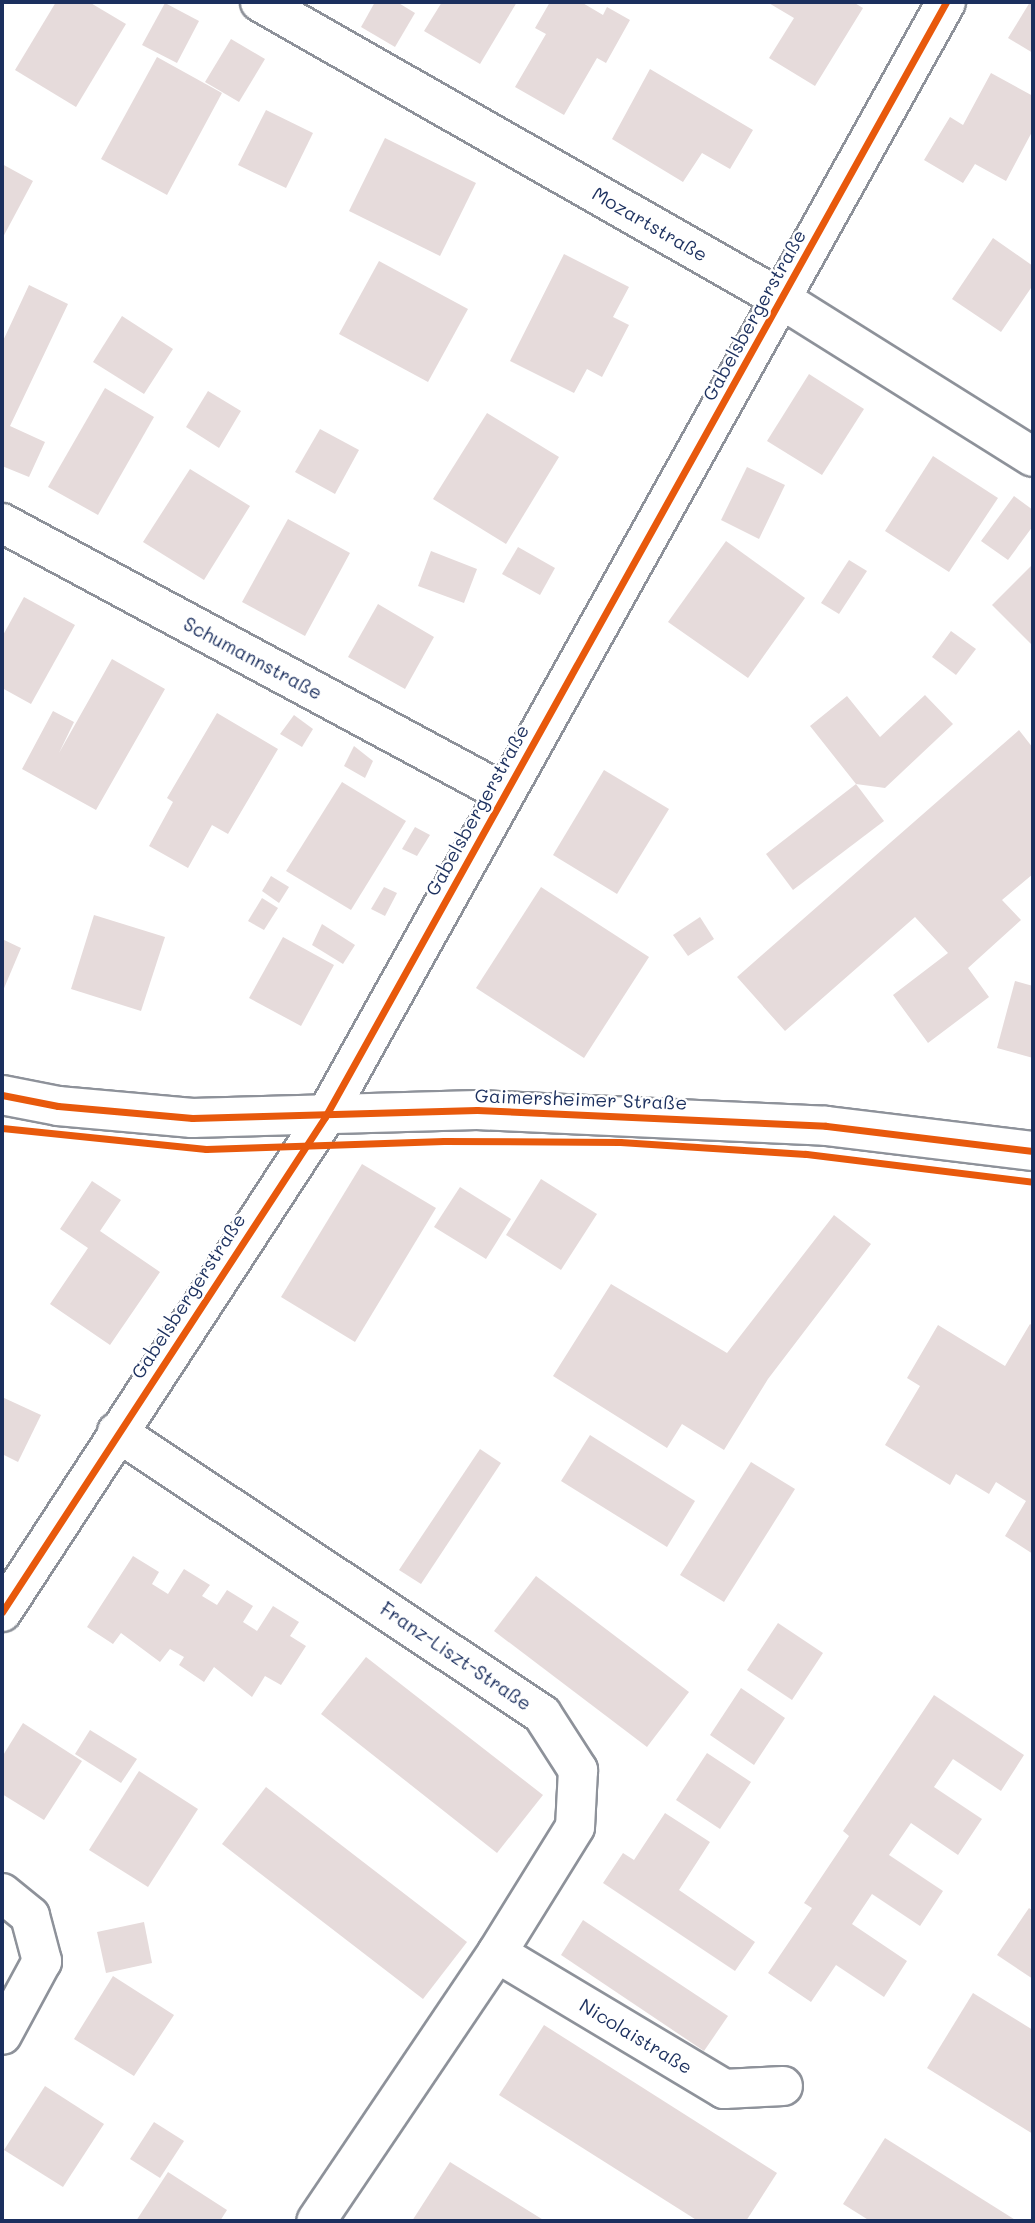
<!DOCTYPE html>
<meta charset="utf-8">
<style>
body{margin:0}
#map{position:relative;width:1035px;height:2223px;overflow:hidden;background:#fff;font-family:Mali,sans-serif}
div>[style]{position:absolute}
.building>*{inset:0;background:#e6dbdb}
.roads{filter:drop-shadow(2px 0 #8e929a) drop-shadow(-2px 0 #8e929a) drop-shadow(0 2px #8e929a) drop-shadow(0 -2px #8e929a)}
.minor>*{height:38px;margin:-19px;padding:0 19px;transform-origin:19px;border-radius:19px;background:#fff}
.cycleway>*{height:7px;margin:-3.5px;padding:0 3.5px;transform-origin:3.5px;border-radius:3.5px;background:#e8590c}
span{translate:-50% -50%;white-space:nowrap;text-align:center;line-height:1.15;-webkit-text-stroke:5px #fff;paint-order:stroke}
.street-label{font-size:19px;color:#1b2f5e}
.frame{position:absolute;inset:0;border:4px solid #1b2f5e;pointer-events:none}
</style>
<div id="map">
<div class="building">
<div style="clip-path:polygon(56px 2px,89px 2px,126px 24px,76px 107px,15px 70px)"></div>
<div style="clip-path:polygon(375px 2px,397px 2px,415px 13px,395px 47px,361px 27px)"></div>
<div style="clip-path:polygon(442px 2px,517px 2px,480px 64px,424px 31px)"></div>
<div style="clip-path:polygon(550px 2px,581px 2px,603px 15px,607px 7px,630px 20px,606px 63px,597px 58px,564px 115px,515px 87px,546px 34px,535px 28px)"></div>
<div style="clip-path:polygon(767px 2px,853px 2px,863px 8px,815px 86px,769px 58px,794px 18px)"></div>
<div style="clip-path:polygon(1030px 2px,1033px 2px,1033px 53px,1008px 38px)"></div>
<div style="clip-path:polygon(165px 3px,199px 21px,177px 63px,142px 45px)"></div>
<div style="clip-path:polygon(231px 39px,265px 59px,239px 102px,205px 82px)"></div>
<div style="clip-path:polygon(157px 57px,222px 93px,167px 195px,101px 159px)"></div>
<div style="clip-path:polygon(650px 69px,753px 130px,730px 169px,702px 153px,683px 182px,612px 139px)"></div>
<div style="clip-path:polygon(991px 73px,1033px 96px,1033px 130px,1006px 181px,975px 164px,963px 183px,924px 160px,950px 117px,963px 125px)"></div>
<div style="clip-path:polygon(266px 110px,313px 133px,286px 188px,238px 165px)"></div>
<div style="clip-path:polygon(385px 138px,476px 183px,440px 256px,349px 211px)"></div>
<div style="clip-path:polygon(2px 164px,33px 181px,2px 239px)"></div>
<div style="clip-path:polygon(993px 238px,1033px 266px,1033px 285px,1001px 332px,952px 299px)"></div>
<div style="clip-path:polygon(564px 254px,629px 287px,613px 317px,629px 325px,602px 377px,587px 369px,574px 393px,510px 361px)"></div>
<div style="clip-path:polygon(379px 261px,468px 309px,428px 382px,339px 334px)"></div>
<div style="clip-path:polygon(29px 285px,68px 304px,10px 426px,45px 442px,29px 477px,2px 466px,2px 343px)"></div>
<div style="clip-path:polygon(122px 316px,173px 349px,144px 394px,93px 362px)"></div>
<div style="clip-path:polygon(809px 374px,864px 409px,822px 475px,767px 441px)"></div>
<div style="clip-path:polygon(105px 388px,154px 417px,98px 515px,48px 487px)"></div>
<div style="clip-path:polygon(208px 391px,241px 411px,219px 448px,186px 427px)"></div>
<div style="clip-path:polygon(487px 413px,559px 457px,506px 544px,433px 499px)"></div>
<div style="clip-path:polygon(320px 429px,359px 450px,335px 494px,295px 472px)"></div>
<div style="clip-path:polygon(933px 456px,998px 498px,949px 572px,885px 531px)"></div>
<div style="clip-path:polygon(747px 467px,785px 485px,759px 539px,721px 520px)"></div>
<div style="clip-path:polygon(190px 469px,250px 506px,204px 580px,143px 542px)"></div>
<div style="clip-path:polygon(1014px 496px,1033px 510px,1033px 526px,1008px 560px,981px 541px)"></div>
<div style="clip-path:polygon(288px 519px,350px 553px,305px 636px,242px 602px)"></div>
<div style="clip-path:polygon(726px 541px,805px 598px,748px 678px,668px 622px)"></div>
<div style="clip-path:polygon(518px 547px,555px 568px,540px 595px,502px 574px)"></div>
<div style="clip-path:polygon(431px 551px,477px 569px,464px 603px,418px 586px)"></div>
<div style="clip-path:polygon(849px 560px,867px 571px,839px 614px,821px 603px)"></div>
<div style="clip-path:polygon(1033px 564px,1033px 646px,992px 605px)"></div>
<div style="clip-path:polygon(24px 597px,75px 625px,31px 704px,2px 688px,2px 637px)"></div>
<div style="clip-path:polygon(378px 604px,434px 637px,405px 689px,348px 657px)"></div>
<div style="clip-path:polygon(951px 631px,976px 649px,956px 675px,932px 657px)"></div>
<div style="clip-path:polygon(112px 659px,165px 689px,96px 810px,22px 769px,53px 711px,74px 722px,59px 753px)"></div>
<div style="clip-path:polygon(925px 695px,953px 724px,885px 788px,856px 784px,810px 726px,847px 696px,880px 737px)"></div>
<div style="clip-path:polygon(217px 713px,278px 749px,228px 834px,212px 825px,188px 868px,149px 846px,173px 802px,167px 798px)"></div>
<div style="clip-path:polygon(294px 715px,313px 729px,302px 747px,280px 734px)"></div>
<div style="clip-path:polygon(1019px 730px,1033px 748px,1033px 874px,1002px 900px,1021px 920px,968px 968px,989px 997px,928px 1043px,893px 995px,948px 953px,915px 917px,785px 1031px,737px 977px)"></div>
<div style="clip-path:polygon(354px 746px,373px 761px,365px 778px,344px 766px)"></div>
<div style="clip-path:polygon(604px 770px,669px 809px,617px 894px,553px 855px)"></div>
<div style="clip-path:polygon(342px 782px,406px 821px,351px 910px,286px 871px)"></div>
<div style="clip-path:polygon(856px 784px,884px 821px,793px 890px,766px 854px)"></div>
<div style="clip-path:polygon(415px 827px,430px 835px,417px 856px,402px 849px)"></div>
<div style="clip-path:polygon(271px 876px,289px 887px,279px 903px,262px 891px)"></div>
<div style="clip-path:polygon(384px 887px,397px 893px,385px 916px,371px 909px)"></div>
<div style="clip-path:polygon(541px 887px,649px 957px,584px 1058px,476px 988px)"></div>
<div style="clip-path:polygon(262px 898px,278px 908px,264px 930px,248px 921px)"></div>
<div style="clip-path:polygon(94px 915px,165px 937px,141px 1011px,71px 989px)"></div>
<div style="clip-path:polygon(700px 917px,714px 939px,688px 956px,673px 935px)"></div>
<div style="clip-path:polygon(322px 924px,355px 945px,343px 964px,312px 945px)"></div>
<div style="clip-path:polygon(283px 937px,334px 965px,301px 1026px,249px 998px)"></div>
<div style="clip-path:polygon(2px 939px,21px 948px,2px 993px)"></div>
<div style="clip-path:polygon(1015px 981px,1033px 986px,1033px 1058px,997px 1048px)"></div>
<div style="clip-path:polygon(362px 1164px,436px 1208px,355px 1342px,281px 1297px)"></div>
<div style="clip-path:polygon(541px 1179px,597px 1214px,561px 1270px,506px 1235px)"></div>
<div style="clip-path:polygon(92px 1181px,121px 1200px,100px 1231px,160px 1272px,110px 1345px,50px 1304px,88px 1248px,60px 1229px)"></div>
<div style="clip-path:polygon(460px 1187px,511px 1219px,486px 1259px,434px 1227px)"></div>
<div style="clip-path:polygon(834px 1215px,871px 1244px,768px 1379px,724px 1450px,682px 1424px,667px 1448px,553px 1376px,611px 1284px,727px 1353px)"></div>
<div style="clip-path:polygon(1030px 1324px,1033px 1326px,1033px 1554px,1005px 1536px,1026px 1501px,996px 1482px,989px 1494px,956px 1474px,950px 1485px,885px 1445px,920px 1386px,907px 1378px,938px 1325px,1005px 1366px)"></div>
<div style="clip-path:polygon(2px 1397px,41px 1415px,18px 1462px,2px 1454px)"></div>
<div style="clip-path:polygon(590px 1435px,695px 1501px,667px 1547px,561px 1481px)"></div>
<div style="clip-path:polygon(480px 1449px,501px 1463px,421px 1584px,399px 1570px)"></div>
<div style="clip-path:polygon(751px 1462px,795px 1489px,724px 1602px,680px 1575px)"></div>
<div style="clip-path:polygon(133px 1556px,159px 1572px,152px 1584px,168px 1594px,184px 1569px,210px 1585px,202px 1596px,217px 1605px,227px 1590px,253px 1606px,243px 1622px,257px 1631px,273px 1606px,299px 1622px,290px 1636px,306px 1646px,281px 1685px,265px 1676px,252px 1697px,214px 1667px,204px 1682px,179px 1665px,184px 1657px,170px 1649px,160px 1662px,121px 1633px,113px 1644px,87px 1627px)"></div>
<div style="clip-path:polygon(536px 1576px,689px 1692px,647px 1747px,494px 1631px)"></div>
<div style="clip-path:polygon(778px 1623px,823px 1653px,792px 1700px,747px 1670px)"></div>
<div style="clip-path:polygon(366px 1657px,543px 1795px,497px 1853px,321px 1714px)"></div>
<div style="clip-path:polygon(741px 1688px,785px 1718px,754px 1765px,710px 1735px)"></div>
<div style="clip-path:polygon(934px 1695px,1024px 1755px,1001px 1791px,953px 1759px,934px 1787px,982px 1819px,958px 1855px,911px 1823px,889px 1855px,943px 1891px,920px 1926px,872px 1894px,852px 1924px,907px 1961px,884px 1997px,836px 1965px,811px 2002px,768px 1973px,812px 1908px,804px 1903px,849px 1836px,843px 1831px)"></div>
<div style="clip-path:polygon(23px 1723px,82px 1761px,44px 1820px,2px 1794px,2px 1757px)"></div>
<div style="clip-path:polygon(90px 1730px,137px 1759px,121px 1783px,75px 1754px)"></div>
<div style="clip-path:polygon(707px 1753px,751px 1782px,720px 1829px,676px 1800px)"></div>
<div style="clip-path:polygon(139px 1771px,198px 1809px,148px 1887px,89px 1850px)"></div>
<div style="clip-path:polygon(266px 1787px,467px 1942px,423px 1999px,222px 1844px)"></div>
<div style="clip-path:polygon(665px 1813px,710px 1842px,679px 1890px,755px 1942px,735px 1971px,603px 1883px,623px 1853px,634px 1860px)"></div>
<div style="clip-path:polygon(1029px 1908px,1033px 1911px,1033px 1979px,997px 1955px)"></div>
<div style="clip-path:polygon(583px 1920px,728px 2016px,704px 2051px,561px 1955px)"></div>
<div style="clip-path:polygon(144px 1922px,152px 1963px,106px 1973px,97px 1932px)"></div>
<div style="clip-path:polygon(113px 1976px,174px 2015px,134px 2076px,74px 2039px)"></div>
<div style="clip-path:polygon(973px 1993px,1033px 2030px,1033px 2134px,927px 2068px)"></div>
<div style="clip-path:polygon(544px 2025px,777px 2173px,746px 2221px,698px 2221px,499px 2095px)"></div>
<div style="clip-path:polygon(45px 2086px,104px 2124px,63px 2187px,4px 2150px)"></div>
<div style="clip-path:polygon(154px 2122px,184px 2141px,160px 2178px,130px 2159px)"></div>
<div style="clip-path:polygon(885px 2138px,1017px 2221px,870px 2221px,843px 2204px)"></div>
<div style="clip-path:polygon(450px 2162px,545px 2221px,412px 2221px)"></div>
<div style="clip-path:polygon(168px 2172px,227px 2210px,220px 2221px,136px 2221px)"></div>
</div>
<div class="roads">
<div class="minor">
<div style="left:260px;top:2px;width:600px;rotate:29.69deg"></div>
<div style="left:781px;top:299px;width:297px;rotate:32.1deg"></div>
<div style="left:2px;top:523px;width:570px;rotate:28.27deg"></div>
<div style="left:2px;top:1095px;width:57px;rotate:11.1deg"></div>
<div style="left:58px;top:1106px;width:135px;rotate:5.1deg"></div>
<div style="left:192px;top:1118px;width:285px;rotate:-1.6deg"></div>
<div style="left:477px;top:1110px;width:349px;rotate:2.6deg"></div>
<div style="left:826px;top:1126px;width:209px;rotate:6.9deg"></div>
<div style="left:117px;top:1432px;width:510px;rotate:33.57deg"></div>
<div style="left:542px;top:1714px;width:67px;rotate:57.3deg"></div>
<div style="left:578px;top:1770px;width:57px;rotate:93deg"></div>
<div style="left:575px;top:1827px;width:148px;rotate:121.8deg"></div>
<div style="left:497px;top:1953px;width:323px;rotate:124deg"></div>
<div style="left:2px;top:1612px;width:591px;rotate:-56.87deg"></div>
<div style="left:325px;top:1117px;width:1276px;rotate:-60.88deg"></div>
<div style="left:2px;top:1893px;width:36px;rotate:39deg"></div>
<div style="left:30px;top:1916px;width:47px;rotate:75.1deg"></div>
<div style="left:42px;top:1961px;width:84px;rotate:118.4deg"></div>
<div style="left:497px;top:1953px;width:265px;rotate:30.9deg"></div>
<div style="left:724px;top:2089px;width:59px;rotate:-2.9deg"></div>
</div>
</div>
<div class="cycleway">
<div style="left:2px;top:1095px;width:57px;rotate:11.1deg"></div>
<div style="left:58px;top:1106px;width:135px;rotate:5.1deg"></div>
<div style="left:192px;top:1118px;width:285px;rotate:-1.6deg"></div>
<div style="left:477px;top:1110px;width:349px;rotate:2.6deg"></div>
<div style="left:826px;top:1126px;width:209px;rotate:6.9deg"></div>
<div style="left:2px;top:1128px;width:205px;rotate:5.9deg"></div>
<div style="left:206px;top:1149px;width:238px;rotate:-1.9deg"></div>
<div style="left:444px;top:1141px;width:176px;rotate:0.3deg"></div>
<div style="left:620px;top:1142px;width:186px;rotate:3.7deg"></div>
<div style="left:806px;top:1154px;width:229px;rotate:7deg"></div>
<div style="left:2px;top:1612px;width:591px;rotate:-56.87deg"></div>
<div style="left:325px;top:1117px;width:1276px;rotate:-60.88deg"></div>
</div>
<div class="street-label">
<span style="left:650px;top:224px;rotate:30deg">Mozartstraße</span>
<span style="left:754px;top:315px;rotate:-61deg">Gabelsbergerstraße</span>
<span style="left:253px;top:658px;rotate:28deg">Schumannstraße</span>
<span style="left:477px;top:810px;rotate:-61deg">Gabelsbergerstraße</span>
<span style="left:581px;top:1099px;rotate:2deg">Gaimersheimer Straße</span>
<span style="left:188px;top:1296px;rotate:-57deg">Gabelsbergerstraße</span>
<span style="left:456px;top:1656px;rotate:34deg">Franz-Liszt-Straße</span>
<span style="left:636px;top:2036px;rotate:31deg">Nicolaistraße</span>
</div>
<div class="frame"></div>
</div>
